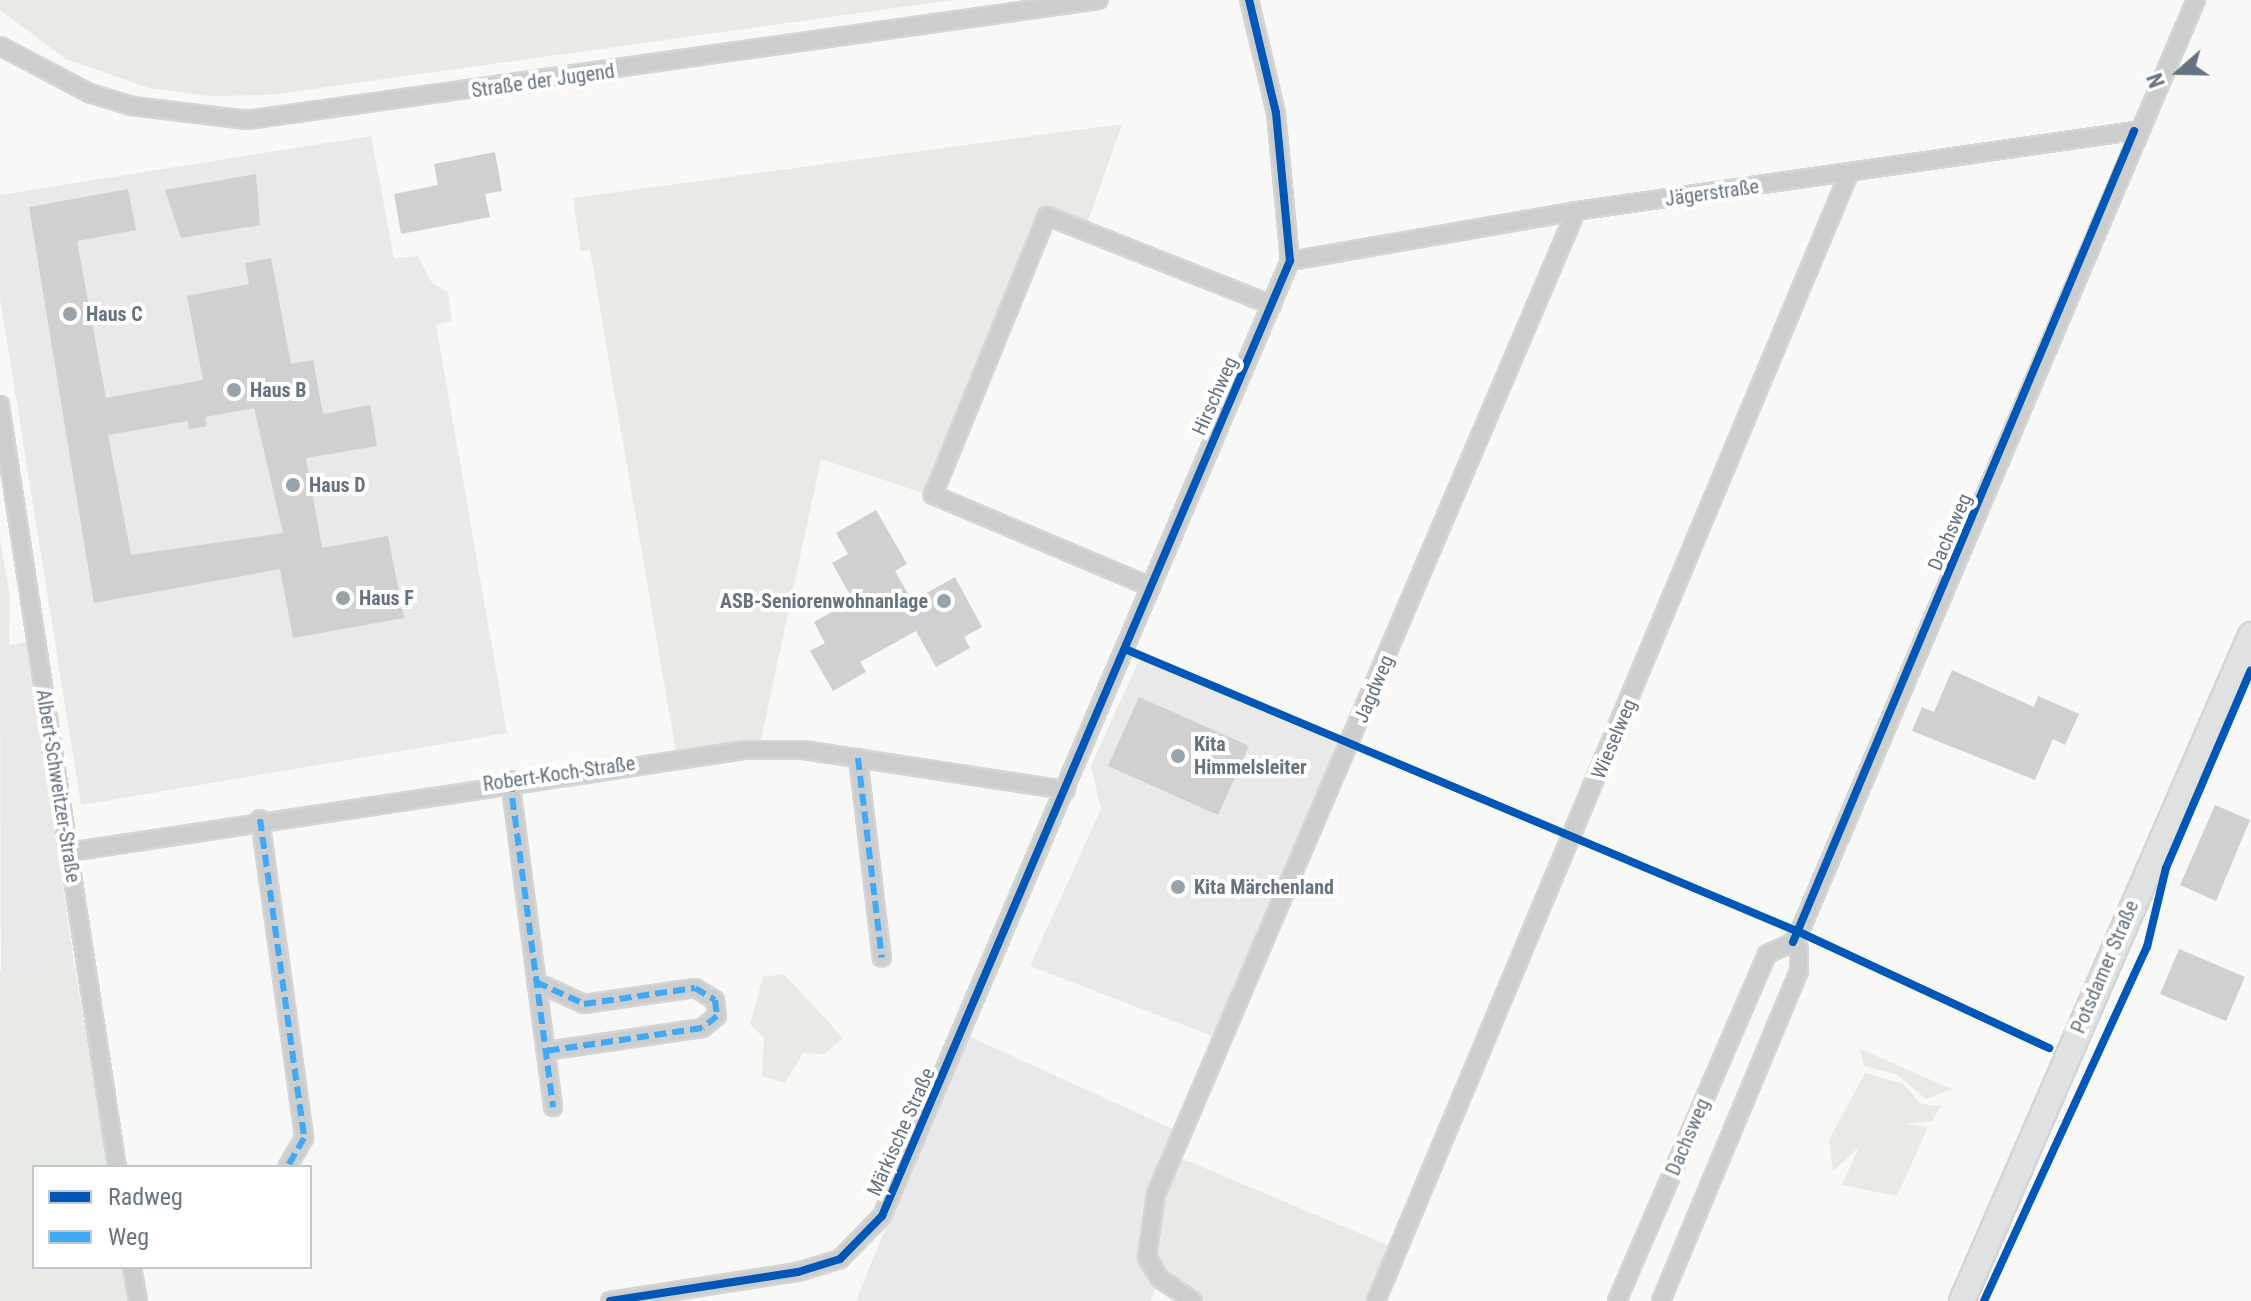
<!DOCTYPE html>
<meta charset="utf-8">
<style>
body{margin:0}
#map{position:relative;width:2251px;height:1301px;overflow:hidden;background:#f8f8f7;font-family:"Roboto Condensed",sans-serif}
div>[style]{position:absolute}
.built>*{inset:0;background:#e8e9e8}
.green>*{inset:0;background:#e8eae5}
.building>*{inset:0;background:#cfd0d1}
.roads{filter:drop-shadow(2px 0 #d4d5d6) drop-shadow(-2px 0 #d4d5d6) drop-shadow(0 2px #d4d5d6) drop-shadow(0 -2px #d4d5d6)}
.street>*{height:16px;margin:-8px;padding:0 8px;transform-origin:8px;border-radius:8px;background:#cccece}
.secondary>*{height:24px;margin:-12px;padding:0 12px;transform-origin:12px;border-radius:12px;background:#e0e1e1}
.quiet>*{height:6px;margin-top:-3px;transform-origin:0;background:repeating-linear-gradient(90deg,#3fa9f5 0 12px,transparent 0 18px)}
.cycleway>*{height:8px;margin:-4px;padding:0 4px;transform-origin:4px;border-radius:4px;background:#0057b8}
.dots>*{width:22px;height:22px;translate:-50% -50%;box-sizing:border-box;border:4px solid #fff;border-radius:50%}
span{translate:-50% -50%;white-space:nowrap;text-align:center;line-height:1.15;-webkit-text-stroke:8px #fff;paint-order:stroke}
.street-label{font-size:20px;color:#657480}
.poi-label{font-size:20px;color:#657480;font-weight:700}
.left{translate:0 -50%;text-align:left}
.right{translate:-100% -50%;text-align:right}
.legend{position:absolute;left:32px;top:1165px;width:280px;height:104px;box-sizing:border-box;background:#fff;border:2px solid #c1c7cc;margin:0;padding:10px 14px;list-style:none;font-size:24px;color:#657480}
.legend li{display:flex;align-items:center;gap:16px;height:40px}
.legend b{width:40px;border:2px solid #c1c7cc}
.north{position:absolute;left:2139px;top:32px;width:80px;height:80px;-webkit-text-stroke:6px #fff;paint-order:stroke;rotate:250deg;font-size:22px;font-weight:700;line-height:32px;text-align:center;color:#657480}
.north::after{content:'';display:block;margin:auto;width:28px;height:36px;background:#657480;clip-path:polygon(50% 0,100% 100%,50% 72%,0 100%)}
</style>
<div id="map">
<div class="built">
<div style="clip-path:polygon(371px 136px,394px 258px,418px 256px,432px 283px,448px 292px,452px 321px,436px 324px,507px 733px,81px 805px,0 298px,0 195px)"></div>
<div style="clip-path:polygon(27px 642px,74px 963px,1px 972px,0 647px)"></div>
<div style="clip-path:polygon(1141px 656px,1349px 746px,1225px 1041px,1030px 966px,1101px 809px,1091px 766px)"></div>
<div style="clip-path:polygon(964px 1034px,1186px 1135px,1156px 1194px,1160px 1279px,1150px 1301px,856px 1301px)"></div>
</div>
<div class="green">
<div style="clip-path:polygon(0 0,952px 0,269px 95px,208px 96px,149px 88px,66px 59px,0 10px)"></div>
<div style="clip-path:polygon(1122px 124px,1088px 221px,1043px 208px,926px 494px,821px 459px,759px 749px,677px 758px,590px 250px,581px 251px,573px 198px)"></div>
<div style="clip-path:polygon(0 539px,10px 596px,9px 645px,0 647px)"></div>
<div style="clip-path:polygon(74px 963px,108px 1167px,34px 1167px,34px 1267px,125px 1267px,131px 1301px,0 1301px,0 971px)"></div>
<div style="clip-path:polygon(784px 974px,843px 1038px,824px 1054px,803px 1053px,785px 1083px,762px 1076px,764px 1038px,750px 1024px,763px 977px)"></div>
<div style="clip-path:polygon(1860px 1049px,1952px 1089px,1926px 1099px,1896px 1074px,1864px 1066px)"></div>
<div style="clip-path:polygon(1865px 1073px,1903px 1084px,1921px 1104px,1941px 1106px,1932px 1121px,1905px 1124px,1928px 1127px,1897px 1196px,1842px 1185px,1859px 1147px,1833px 1171px,1829px 1140px)"></div>
<div style="clip-path:polygon(1176px 1156px,1399px 1250px,1376px 1301px,1206px 1301px,1160px 1279px,1147px 1257px,1156px 1194px)"></div>
</div>
<div class="building">
<div style="clip-path:polygon(495px 152px,502px 191px,485px 194px,490px 217px,401px 234px,394px 194px,438px 185px,434px 164px)"></div>
<div style="clip-path:polygon(256px 174px,260px 225px,181px 238px,165px 190px)"></div>
<div style="clip-path:polygon(evenodd,128px 189px,136px 230px,77px 241px,106px 398px,203px 380px,187px 296px,249px 284px,245px 263px,271px 258px,291px 364px,313px 360px,323px 414px,370px 405px,377px 446px,306px 458px,322px 548px,388px 536px,404px 618px,293px 638px,280px 569px,94px 603px,29px 207px,128px 189px,254px 408px,283px 533px,131px 555px,108px 435px,188px 421px,189px 429px,207px 426px,205px 417px,254px 408px)"></div>
<div style="clip-path:polygon(876px 510px,907px 564px,895px 571px,912px 601px,955px 577px,982px 627px,964px 637px,970px 648px,936px 667px,916px 631px,860px 662px,866px 672px,833px 691px,810px 651px,825px 643px,814px 622px,853px 600px,832px 563px,848px 554px,836px 533px)"></div>
<div style="clip-path:polygon(1952px 670px,2034px 707px,2038px 696px,2079px 714px,2065px 745px,2053px 739px,2035px 780px,1912px 731px,1922px 707px,1934px 712px)"></div>
<div style="clip-path:polygon(1139px 697px,1249px 746px,1218px 815px,1108px 766px)"></div>
<div style="clip-path:polygon(2215px 805px,2250px 820px,2216px 901px,2180px 885px)"></div>
<div style="clip-path:polygon(2179px 949px,2245px 977px,2226px 1021px,2160px 994px)"></div>
</div>
<div class="roads">
<div class="street">
<div style="left:0;top:46px;width:101px;rotate:27.8deg"></div>
<div style="left:89px;top:93px;width:45px;rotate:16.8deg"></div>
<div style="left:132px;top:106px;width:116px;rotate:6.9deg"></div>
<div style="left:247px;top:120px;width:860px;rotate:-8.02deg"></div>
<div style="left:1290px;top:261px;width:290px;rotate:-9.9deg"></div>
<div style="left:1576px;top:211px;width:564px;rotate:-8.16deg"></div>
<div style="left:0;top:405px;width:771px;rotate:81.27deg"></div>
<div style="left:1151px;top:587px;width:237px;rotate:-157.1deg"></div>
<div style="left:933px;top:495px;width:301px;rotate:-67.8deg"></div>
<div style="left:1047px;top:216px;width:242px;rotate:21.6deg"></div>
<div style="left:858px;top:758px;width:201px;rotate:83.2deg"></div>
<div style="left:510px;top:780px;width:330px;rotate:82.5deg"></div>
<div style="left:260px;top:819px;width:322px;rotate:82.1deg"></div>
<div style="left:304px;top:1138px;width:34px;rotate:120deg"></div>
<div style="left:69px;top:852px;width:684px;rotate:-8.58deg"></div>
<div style="left:745px;top:750px;width:59px"></div>
<div style="left:804px;top:750px;width:265px;rotate:8.7deg"></div>
<div style="left:536px;top:982px;width:53px;rotate:24.6deg"></div>
<div style="left:584px;top:1004px;width:112px;rotate:-8.2deg"></div>
<div style="left:695px;top:988px;width:23px;rotate:31deg"></div>
<div style="left:715px;top:1000px;width:16px;rotate:83deg"></div>
<div style="left:717px;top:1016px;width:19px;rotate:141deg"></div>
<div style="left:702px;top:1028px;width:158px;rotate:171.6deg"></div>
<div style="left:132px;top:1267px;width:35px;rotate:80deg"></div>
<div style="left:610px;top:1301px;width:190px;rotate:-8.8deg"></div>
<div style="left:798px;top:1272px;width:44px;rotate:-17.2deg"></div>
<div style="left:840px;top:1259px;width:60px;rotate:-45.7deg"></div>
<div style="left:882px;top:1216px;width:1039px;rotate:-66.87deg"></div>
<div style="left:1290px;top:261px;width:149px;rotate:-95.4deg"></div>
<div style="left:1276px;top:113px;width:116px;rotate:-103.4deg"></div>
<div style="left:1193px;top:1301px;width:40px;rotate:-146deg"></div>
<div style="left:1160px;top:1279px;width:26px;rotate:-121deg"></div>
<div style="left:1147px;top:1257px;width:64px;rotate:-81.9deg"></div>
<div style="left:1156px;top:1194px;width:1069px;rotate:-66.86deg"></div>
<div style="left:1376px;top:1301px;width:1220px;rotate:-67.24deg"></div>
<div style="left:1617px;top:1301px;width:378px;rotate:-66.6deg"></div>
<div style="left:1767px;top:954px;width:27px;rotate:-24deg"></div>
<div style="left:1792px;top:943px;width:14px;rotate:-56deg"></div>
<div style="left:1800px;top:931px;width:1012px;rotate:-66.96deg"></div>
<div style="left:1661px;top:1301px;width:358px;rotate:-67.3deg"></div>
<div style="left:1799px;top:971px;width:22px;rotate:-90deg"></div>
<div style="left:1799px;top:949px;width:9px;rotate:-139deg"></div>
</div>
<div class="secondary">
<div style="left:1962px;top:1301px;width:726px;rotate:-66.54deg"></div>
</div>
</div>
<div class="quiet">
<div style="left:858px;top:758px;width:201px;rotate:83.2deg"></div>
<div style="left:510px;top:780px;width:330px;rotate:82.5deg"></div>
<div style="left:260px;top:819px;width:322px;rotate:82.1deg"></div>
<div style="left:304px;top:1138px;width:34px;rotate:120deg"></div>
<div style="left:536px;top:982px;width:53px;rotate:24.6deg"></div>
<div style="left:584px;top:1004px;width:112px;rotate:-8.2deg"></div>
<div style="left:695px;top:988px;width:23px;rotate:31deg"></div>
<div style="left:715px;top:1000px;width:16px;rotate:83deg"></div>
<div style="left:717px;top:1016px;width:19px;rotate:141deg"></div>
<div style="left:702px;top:1028px;width:158px;rotate:171.6deg"></div>
</div>
<div class="cycleway">
<div style="left:1125px;top:649px;width:731px;rotate:22.78deg"></div>
<div style="left:1799px;top:932px;width:276px;rotate:24.9deg"></div>
<div style="left:1793px;top:942px;width:880px;rotate:-67.19deg"></div>
<div style="left:610px;top:1301px;width:190px;rotate:-8.8deg"></div>
<div style="left:798px;top:1272px;width:44px;rotate:-17.2deg"></div>
<div style="left:840px;top:1259px;width:60px;rotate:-45.7deg"></div>
<div style="left:882px;top:1216px;width:1039px;rotate:-66.87deg"></div>
<div style="left:1290px;top:261px;width:149px;rotate:-95.4deg"></div>
<div style="left:1276px;top:113px;width:116px;rotate:-103.4deg"></div>
<div style="left:1984px;top:1301px;width:390px;rotate:-65.3deg"></div>
<div style="left:2147px;top:947px;width:81px;rotate:-76.5deg"></div>
<div style="left:2166px;top:868px;width:215px;rotate:-66.8deg"></div>
</div>
<div class="dots">
<div style="left:70px;top:314px;background:#98a2aa"></div>
<div style="left:234px;top:390px;background:#98a2aa"></div>
<div style="left:293px;top:485px;background:#98a2aa"></div>
<div style="left:343px;top:598px;background:#98a2aa"></div>
<div style="left:944px;top:601px;background:#98a2aa"></div>
<div style="left:1178px;top:756px;background:#98a2aa"></div>
<div style="left:1178px;top:887px;background:#98a2aa"></div>
</div>
<div class="street-label">
<span style="left:543px;top:81px;rotate:-8deg">Straße der Jugend</span>
<span style="left:1712px;top:193px;rotate:-8deg">Jägerstraße</span>
<span style="left:1215px;top:396px;rotate:-66deg">Hirschweg</span>
<span style="left:1950px;top:532px;rotate:-67deg">Dachsweg</span>
<span style="left:1374px;top:689px;rotate:-67deg">Jagdweg</span>
<span style="left:1614px;top:739px;rotate:-67deg">Wieselweg</span>
<span style="left:559px;top:774px;rotate:-8deg">Robert-Koch-Straße</span>
<span style="left:58px;top:786px;rotate:81deg">Albert-Schweitzer-Straße</span>
<span style="left:2105px;top:967px;rotate:-67deg">Potsdamer Straße</span>
<span style="left:901px;top:1132px;rotate:-66deg">Märkische Straße</span>
<span style="left:1688px;top:1137px;rotate:-67deg">Dachsweg</span>
</div>
<div class="poi-label">
<span class="left" style="left:86px;top:314px">Haus C</span>
<span class="left" style="left:250px;top:390px">Haus B</span>
<span class="left" style="left:309px;top:485px">Haus D</span>
<span class="left" style="left:359px;top:598px">Haus F</span>
<span class="right" style="left:928px;top:601px">ASB-Seniorenwohnanlage</span>
<span class="left" style="left:1194px;top:756px">Kita<br>Himmelsleiter</span>
<span class="left" style="left:1194px;top:887px">Kita Märchenland</span>
</div>
<ul class="legend">
<li><b style="height:10px;background:#0057b8"></b>Radweg</li>
<li><b style="height:10px;background:#3fa9f5"></b>Weg</li>
</ul>
<div class="north">N</div>
</div>
